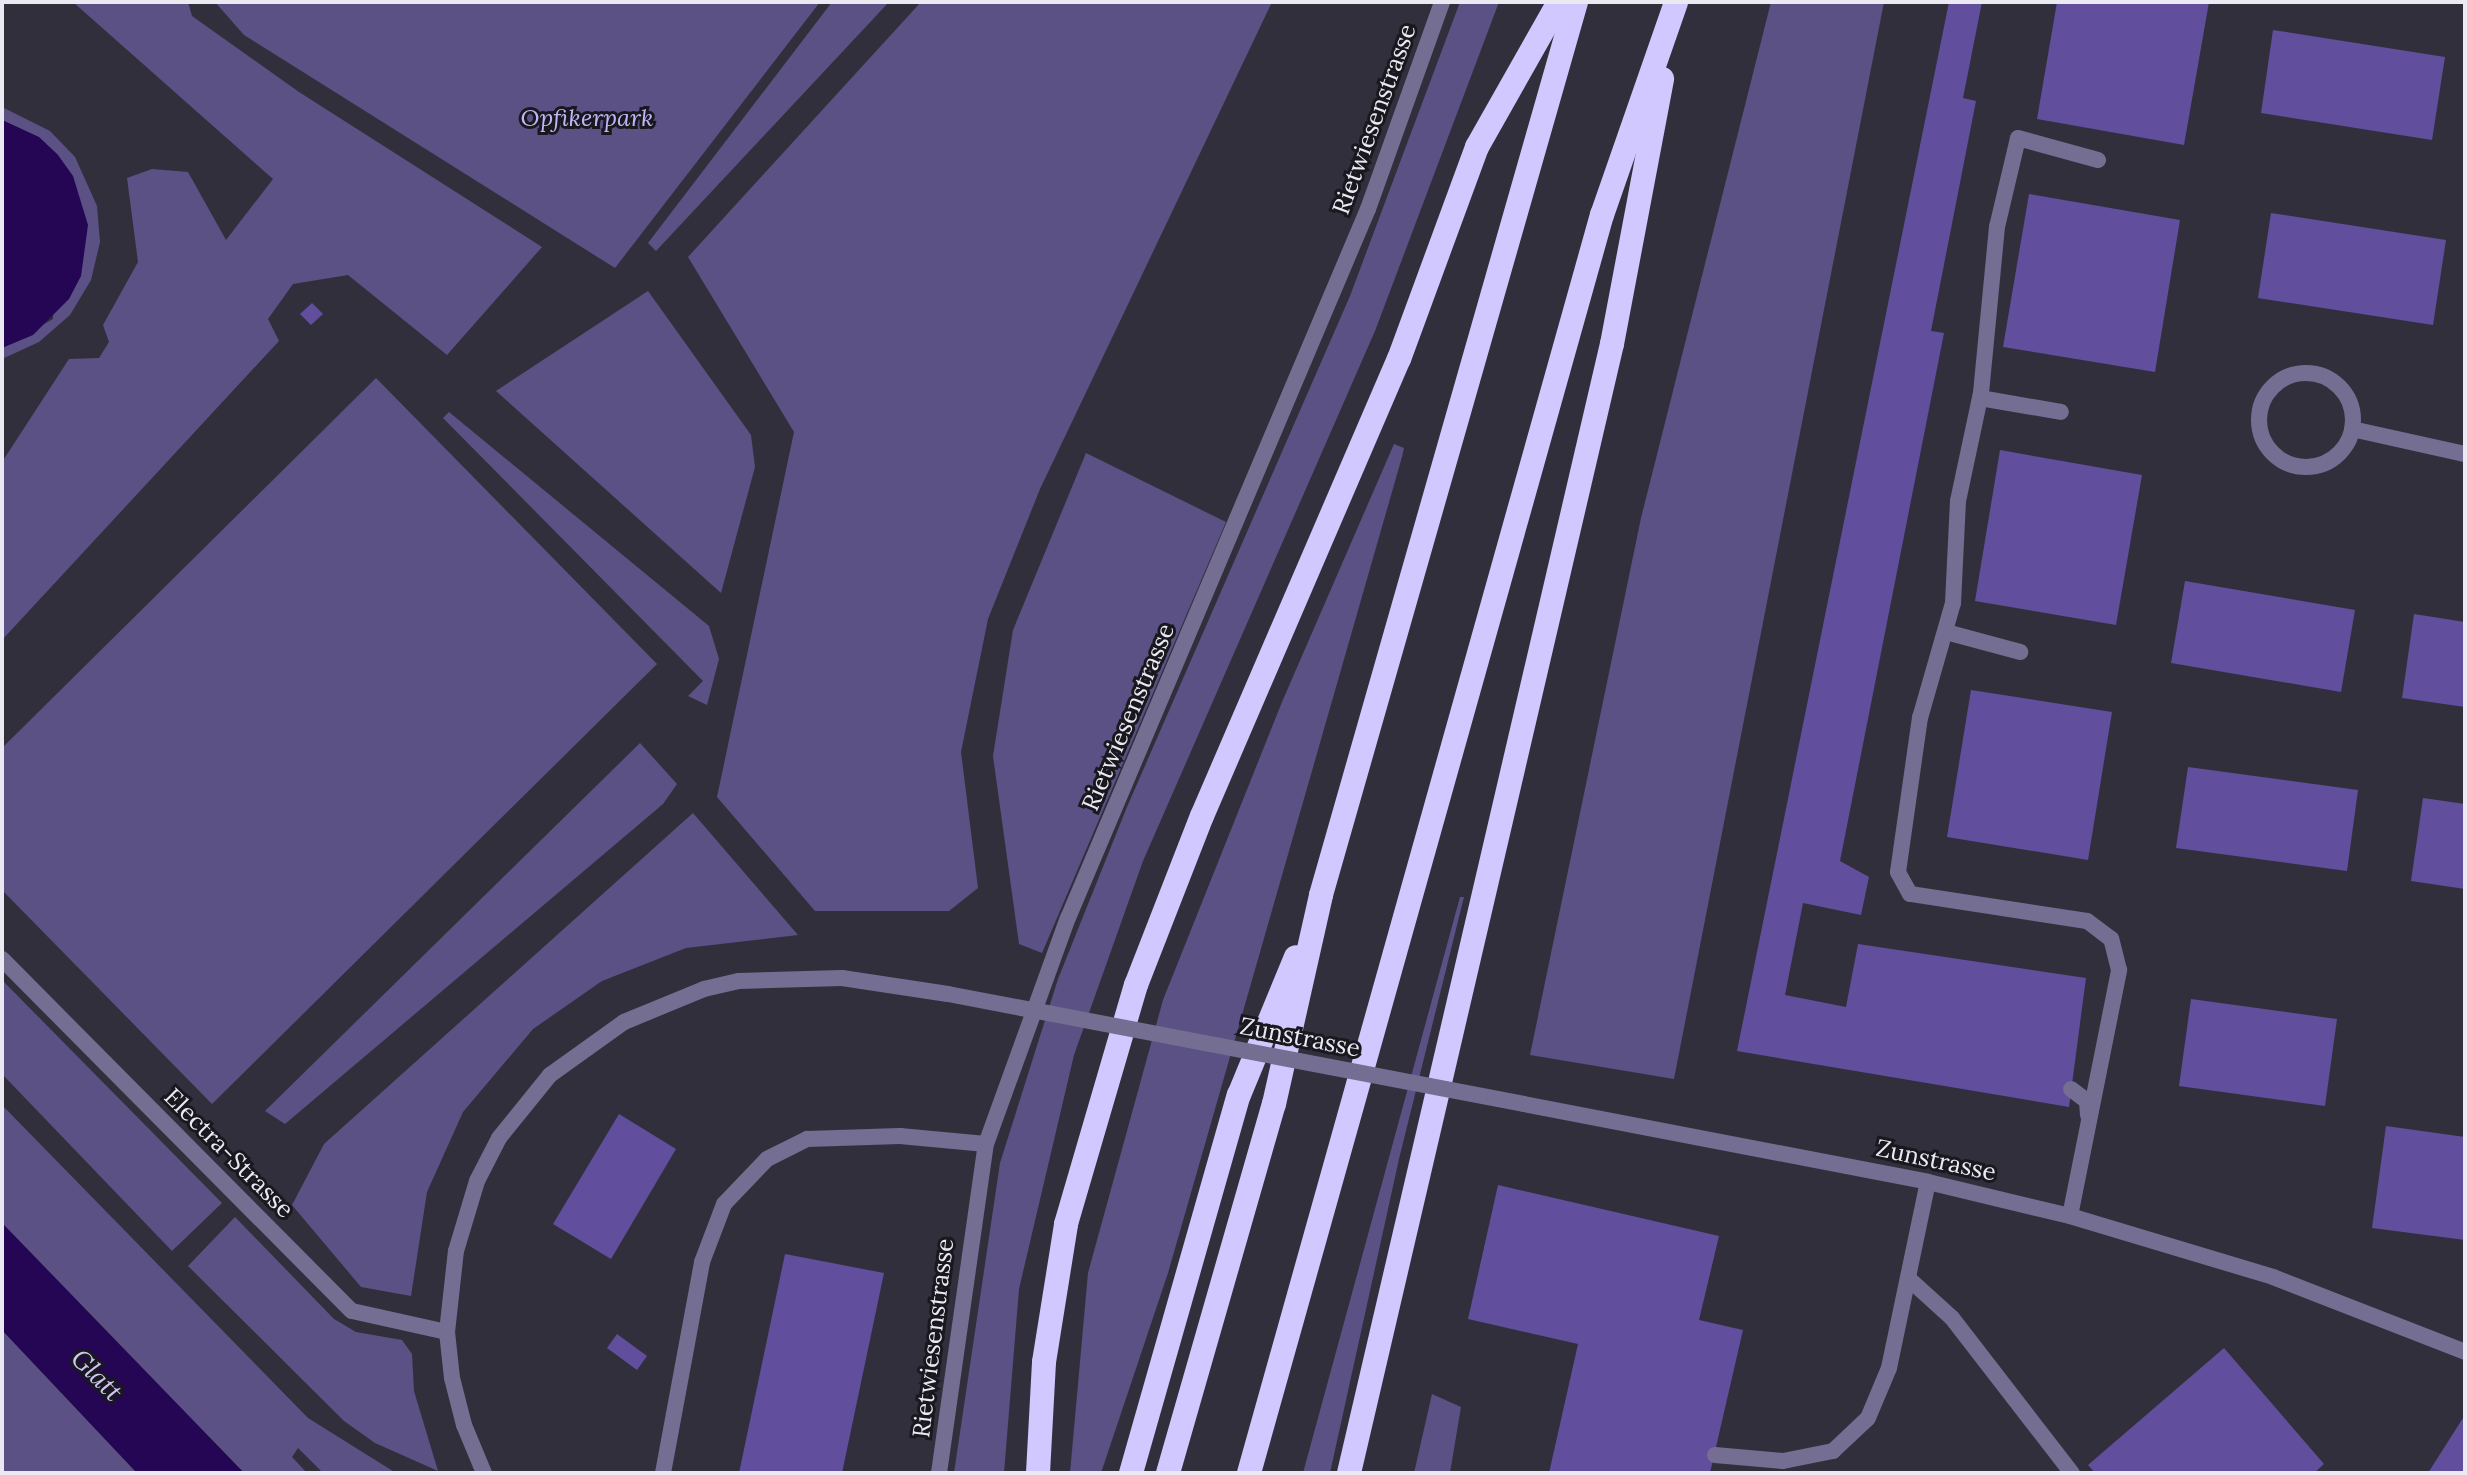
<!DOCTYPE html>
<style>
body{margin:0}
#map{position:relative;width:2467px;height:1475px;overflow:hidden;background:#322f3d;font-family:Lora,serif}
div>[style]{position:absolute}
.green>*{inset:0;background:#5b5184}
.water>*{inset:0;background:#250654}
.building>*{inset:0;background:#614e9d}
.service>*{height:16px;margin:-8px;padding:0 8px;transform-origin:8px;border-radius:8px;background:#746e93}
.minor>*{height:16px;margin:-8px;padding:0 8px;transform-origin:8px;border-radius:8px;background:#746e93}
.minor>.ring{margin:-8px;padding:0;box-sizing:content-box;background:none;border:16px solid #746e93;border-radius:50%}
.tertiary>*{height:16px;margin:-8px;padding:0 8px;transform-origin:8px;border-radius:8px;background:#746e93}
.motorway>*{height:24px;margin:-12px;padding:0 12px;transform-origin:12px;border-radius:12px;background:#d0c8fe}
.tertiary-bridge>*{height:16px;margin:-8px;padding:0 8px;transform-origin:8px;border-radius:8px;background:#746e93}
span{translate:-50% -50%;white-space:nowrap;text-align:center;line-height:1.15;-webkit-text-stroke:6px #19181f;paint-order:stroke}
.park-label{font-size:24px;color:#c0b5f7;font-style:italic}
.street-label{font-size:24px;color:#ebeaf3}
.water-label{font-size:26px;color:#cdc6f3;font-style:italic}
.frame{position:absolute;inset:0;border:4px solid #ebeaf3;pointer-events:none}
</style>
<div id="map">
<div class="green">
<div style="clip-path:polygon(73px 2px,188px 2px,192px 16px,299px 92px,542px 247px,447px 355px,348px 275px,293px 284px,268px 319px,279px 341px,2px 640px,2px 462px,69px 359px,99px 358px,109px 342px,103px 325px,138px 262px,127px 178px,152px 169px,188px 172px,226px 240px,273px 179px)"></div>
<div style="clip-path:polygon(215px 2px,820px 2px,615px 268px,244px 35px)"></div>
<div style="clip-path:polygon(832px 2px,889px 2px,656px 251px,648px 243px)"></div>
<div style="clip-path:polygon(921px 2px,1272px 2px,1040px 489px,988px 619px,961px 752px,978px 888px,949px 911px,815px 911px,717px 797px,794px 432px,688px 257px)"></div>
<div style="clip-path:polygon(1460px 2px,1499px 2px,1375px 331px,1143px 861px,1074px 1055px,1019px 1289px,1004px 1473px,954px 1473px,1000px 1163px,1058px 979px,1127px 807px,1350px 296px)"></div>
<div style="clip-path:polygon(1771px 2px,1884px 2px,1674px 1079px,1530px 1055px,1641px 518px)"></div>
<div style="clip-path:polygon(2px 107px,50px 131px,75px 157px,97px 206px,100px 242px,91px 280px,70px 315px,39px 342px,2px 359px,2px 348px,53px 319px,58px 155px,38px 137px,2px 120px)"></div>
<div style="clip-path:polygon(648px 291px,751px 435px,755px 467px,721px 593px,496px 391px)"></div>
<div style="clip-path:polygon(376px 378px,657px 664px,212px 1104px,2px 890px,2px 748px)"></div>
<div style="clip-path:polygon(449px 412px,709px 626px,719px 659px,707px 705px,688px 696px,703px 681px,443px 418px)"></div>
<div style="clip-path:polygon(1394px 444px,1404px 448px,1402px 457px,1168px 1273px,1101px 1473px,1070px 1473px,1088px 1273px,1163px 1000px,1282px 702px)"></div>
<div style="clip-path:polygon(1086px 453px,1226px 522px,1042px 953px,1019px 944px,993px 756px,1013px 630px)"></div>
<div style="clip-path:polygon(640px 743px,677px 784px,663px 804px,285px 1124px,265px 1111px)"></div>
<div style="clip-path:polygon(693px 813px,798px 935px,686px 948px,602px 981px,533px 1029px,463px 1112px,427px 1192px,411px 1296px,361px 1287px,292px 1205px,324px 1144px)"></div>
<div style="clip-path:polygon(1460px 897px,1464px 897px,1399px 1159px,1330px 1473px,1303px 1473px)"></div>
<div style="clip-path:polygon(2px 980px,222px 1203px,172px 1251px,2px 1074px)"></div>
<div style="clip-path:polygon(2px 1105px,308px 1418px,396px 1473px,323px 1473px,298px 1448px,292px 1457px,307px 1473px,244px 1473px,2px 1223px)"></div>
<div style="clip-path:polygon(235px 1217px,334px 1319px,356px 1332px,402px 1340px,412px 1354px,414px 1391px,438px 1471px,375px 1443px,344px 1421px,188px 1266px)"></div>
<div style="clip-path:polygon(2px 1330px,137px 1473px,2px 1473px)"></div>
<div style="clip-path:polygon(1432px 1394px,1461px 1407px,1450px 1473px,1414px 1473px)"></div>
</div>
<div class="water">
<div style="clip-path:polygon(2px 120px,39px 137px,58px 155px,73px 176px,88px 225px,81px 276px,69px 299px,33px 335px,2px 348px)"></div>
<div style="clip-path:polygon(2px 1223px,244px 1473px,137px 1473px,2px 1330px)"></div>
</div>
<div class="building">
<div style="clip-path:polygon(1949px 2px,1982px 2px,1963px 98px,1976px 101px,1931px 331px,1944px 333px,1840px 861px,1869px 877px,1861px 915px,1803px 903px,1785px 995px,1846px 1007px,1858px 944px,2086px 978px,2069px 1107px,1737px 1051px)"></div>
<div style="clip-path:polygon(2057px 2px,2209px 2px,2184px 145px,2037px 119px)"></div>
<div style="clip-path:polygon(2273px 30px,2445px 57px,2432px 140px,2261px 113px)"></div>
<div style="clip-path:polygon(2029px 194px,2180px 220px,2155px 372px,2003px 347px)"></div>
<div style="clip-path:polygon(2271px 213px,2446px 240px,2433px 325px,2258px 298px)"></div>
<div style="clip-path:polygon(312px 303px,323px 314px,311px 325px,300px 314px)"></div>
<div style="clip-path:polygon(2000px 450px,2142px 475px,2116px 625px,1975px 601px)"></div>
<div style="clip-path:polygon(2185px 581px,2355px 610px,2341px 692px,2171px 663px)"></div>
<div style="clip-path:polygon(2414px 614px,2465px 622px,2465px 707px,2402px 698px)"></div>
<div style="clip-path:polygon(1971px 690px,2112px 712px,2088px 860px,1947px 837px)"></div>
<div style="clip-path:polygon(2188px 767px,2358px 790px,2347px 871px,2176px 848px)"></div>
<div style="clip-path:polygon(2423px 798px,2465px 804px,2465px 889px,2411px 881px)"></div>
<div style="clip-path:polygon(2191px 999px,2337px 1019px,2325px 1106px,2179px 1086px)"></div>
<div style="clip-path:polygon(619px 1114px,676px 1149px,611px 1259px,553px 1224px)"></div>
<div style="clip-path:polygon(2386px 1126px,2465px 1137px,2465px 1240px,2372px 1228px)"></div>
<div style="clip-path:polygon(1498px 1185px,1719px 1236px,1699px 1320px,1743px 1330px,1710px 1473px,1549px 1473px,1578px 1344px,1468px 1319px)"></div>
<div style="clip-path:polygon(785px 1254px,884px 1273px,842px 1473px,739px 1473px)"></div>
<div style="clip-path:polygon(617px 1334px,647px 1356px,637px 1370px,607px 1348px)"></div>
<div style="clip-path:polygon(2224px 1348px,2324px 1464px,2314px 1473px,2095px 1473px,2088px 1465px)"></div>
<div style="clip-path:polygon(2463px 1418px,2465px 1473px,2428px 1473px)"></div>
</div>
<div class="service">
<div style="left:1980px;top:398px;width:82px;rotate:9.8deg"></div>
<div style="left:1946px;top:632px;width:77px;rotate:15.1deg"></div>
<div style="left:2px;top:959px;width:496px;rotate:45.2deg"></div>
<div style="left:352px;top:1311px;width:97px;rotate:12.5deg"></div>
<div style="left:2071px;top:1089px;width:20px;rotate:37deg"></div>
<div style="left:2087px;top:1101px;width:14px;rotate:86deg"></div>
<div style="left:2070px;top:1216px;width:251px;rotate:-78.7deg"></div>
<div style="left:2119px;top:970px;width:32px;rotate:-104deg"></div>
<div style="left:2111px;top:939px;width:30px;rotate:-143deg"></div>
<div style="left:2087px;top:921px;width:179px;rotate:-171.3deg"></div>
<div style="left:1910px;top:894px;width:25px;rotate:-119deg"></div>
<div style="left:1898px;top:872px;width:156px;rotate:-81.9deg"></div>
<div style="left:1920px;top:718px;width:120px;rotate:-74deg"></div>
<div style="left:1953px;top:603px;width:102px;rotate:-87.2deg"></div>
<div style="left:1958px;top:501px;width:110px;rotate:-78deg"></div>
<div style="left:1981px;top:393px;width:167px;rotate:-84.5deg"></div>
<div style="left:1997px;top:227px;width:91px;rotate:-76.7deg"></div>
<div style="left:2018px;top:138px;width:83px;rotate:15.4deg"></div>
<div style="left:1909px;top:1279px;width:58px;rotate:42.2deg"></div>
<div style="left:1952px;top:1318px;width:196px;rotate:52.3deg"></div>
<div style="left:1715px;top:1455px;width:68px;rotate:5deg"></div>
<div style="left:1783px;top:1461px;width:51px;rotate:-11.3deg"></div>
<div style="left:1833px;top:1451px;width:48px;rotate:-43.3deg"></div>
<div style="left:1868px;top:1418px;width:54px;rotate:-67.2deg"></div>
<div style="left:1889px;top:1368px;width:190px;rotate:-78.2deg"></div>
<div style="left:663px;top:1473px;width:215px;rotate:-79.5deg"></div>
<div style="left:702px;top:1262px;width:62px;rotate:-69.2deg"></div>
<div style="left:724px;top:1204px;width:62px;rotate:-46.3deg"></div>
<div style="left:767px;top:1159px;width:45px;rotate:-26.6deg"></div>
<div style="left:807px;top:1139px;width:93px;rotate:-1.8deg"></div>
<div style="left:900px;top:1136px;width:86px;rotate:5.3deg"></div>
<div style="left:939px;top:1473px;width:332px;rotate:-81.9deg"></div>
<div style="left:986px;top:1144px;width:240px;rotate:-70.1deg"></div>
<div style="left:1068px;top:918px;width:770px;rotate:-67.07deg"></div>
<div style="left:1368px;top:209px;width:220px;rotate:-70.3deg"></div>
</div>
<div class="minor">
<div class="ring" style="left:2259px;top:373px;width:78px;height:78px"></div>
<div style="left:2352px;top:429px;width:116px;rotate:12.5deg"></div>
</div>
<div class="tertiary">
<div style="left:1524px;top:1104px;width:411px;rotate:10.9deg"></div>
<div style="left:1928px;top:1182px;width:146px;rotate:13.5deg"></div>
<div style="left:2070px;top:1216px;width:212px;rotate:16.7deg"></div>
<div style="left:2273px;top:1277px;width:206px;rotate:21.3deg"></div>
<div style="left:484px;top:1473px;width:52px;rotate:-112.6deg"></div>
<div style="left:464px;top:1425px;width:49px;rotate:-104.3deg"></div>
<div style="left:452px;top:1378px;width:46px;rotate:-96.2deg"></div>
<div style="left:447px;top:1332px;width:81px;rotate:-83.7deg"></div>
<div style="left:456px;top:1251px;width:73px;rotate:-73.3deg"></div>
<div style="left:477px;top:1181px;width:48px;rotate:-62.9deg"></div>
<div style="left:499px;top:1138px;width:81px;rotate:-51deg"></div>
<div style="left:550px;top:1075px;width:91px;rotate:-35.6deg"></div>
<div style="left:624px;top:1022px;width:87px;rotate:-22.4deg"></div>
<div style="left:704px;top:989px;width:36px;rotate:-13deg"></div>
<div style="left:739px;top:981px;width:103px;rotate:-1.7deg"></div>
<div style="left:842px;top:978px;width:107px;rotate:8.6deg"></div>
</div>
<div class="motorway">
<div style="left:1038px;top:1473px;width:111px;rotate:-86.9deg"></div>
<div style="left:1044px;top:1362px;width:140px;rotate:-80.9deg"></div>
<div style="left:1066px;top:1224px;width:249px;rotate:-73.7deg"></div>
<div style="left:1136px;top:985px;width:181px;rotate:-68.7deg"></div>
<div style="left:1202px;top:816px;width:498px;rotate:-66.7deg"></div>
<div style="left:1399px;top:359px;width:226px;rotate:-69.8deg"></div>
<div style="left:1477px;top:147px;width:167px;rotate:-60.5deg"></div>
<div style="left:1131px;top:1473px;width:393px;rotate:-74.1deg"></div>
<div style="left:1239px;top:1095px;width:149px;rotate:-67.6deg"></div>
<div style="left:1168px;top:1473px;width:384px;rotate:-74deg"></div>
<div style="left:1274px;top:1104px;width:214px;rotate:-77.3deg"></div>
<div style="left:1321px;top:895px;width:929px;rotate:-74.06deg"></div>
<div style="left:1249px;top:1473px;width:1307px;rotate:-74.33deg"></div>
<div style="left:1602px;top:215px;width:225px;rotate:-70.8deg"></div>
<div style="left:1349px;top:1473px;width:1159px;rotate:-76.89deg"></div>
<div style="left:1612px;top:344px;width:270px;rotate:-79.3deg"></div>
</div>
<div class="tertiary-bridge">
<div style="left:948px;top:994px;width:586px;rotate:10.81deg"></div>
</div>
<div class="park-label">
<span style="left:587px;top:118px">Opfikerpark</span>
</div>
<div class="street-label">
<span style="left:1374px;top:119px;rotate:-70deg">Rietwiesenstrasse</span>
<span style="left:1128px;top:717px;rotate:-67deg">Rietwiesenstrasse</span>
<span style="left:1300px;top:1037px;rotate:11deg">Zunstrasse</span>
<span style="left:229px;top:1153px;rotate:45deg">Electra-Strasse</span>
<span style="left:1936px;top:1160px;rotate:12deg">Zunstrasse</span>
<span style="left:933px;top:1338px;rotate:-83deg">Rietwiesenstrasse</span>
</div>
<div class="water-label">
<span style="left:97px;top:1375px;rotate:46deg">Glatt</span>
</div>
<div class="frame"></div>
</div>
